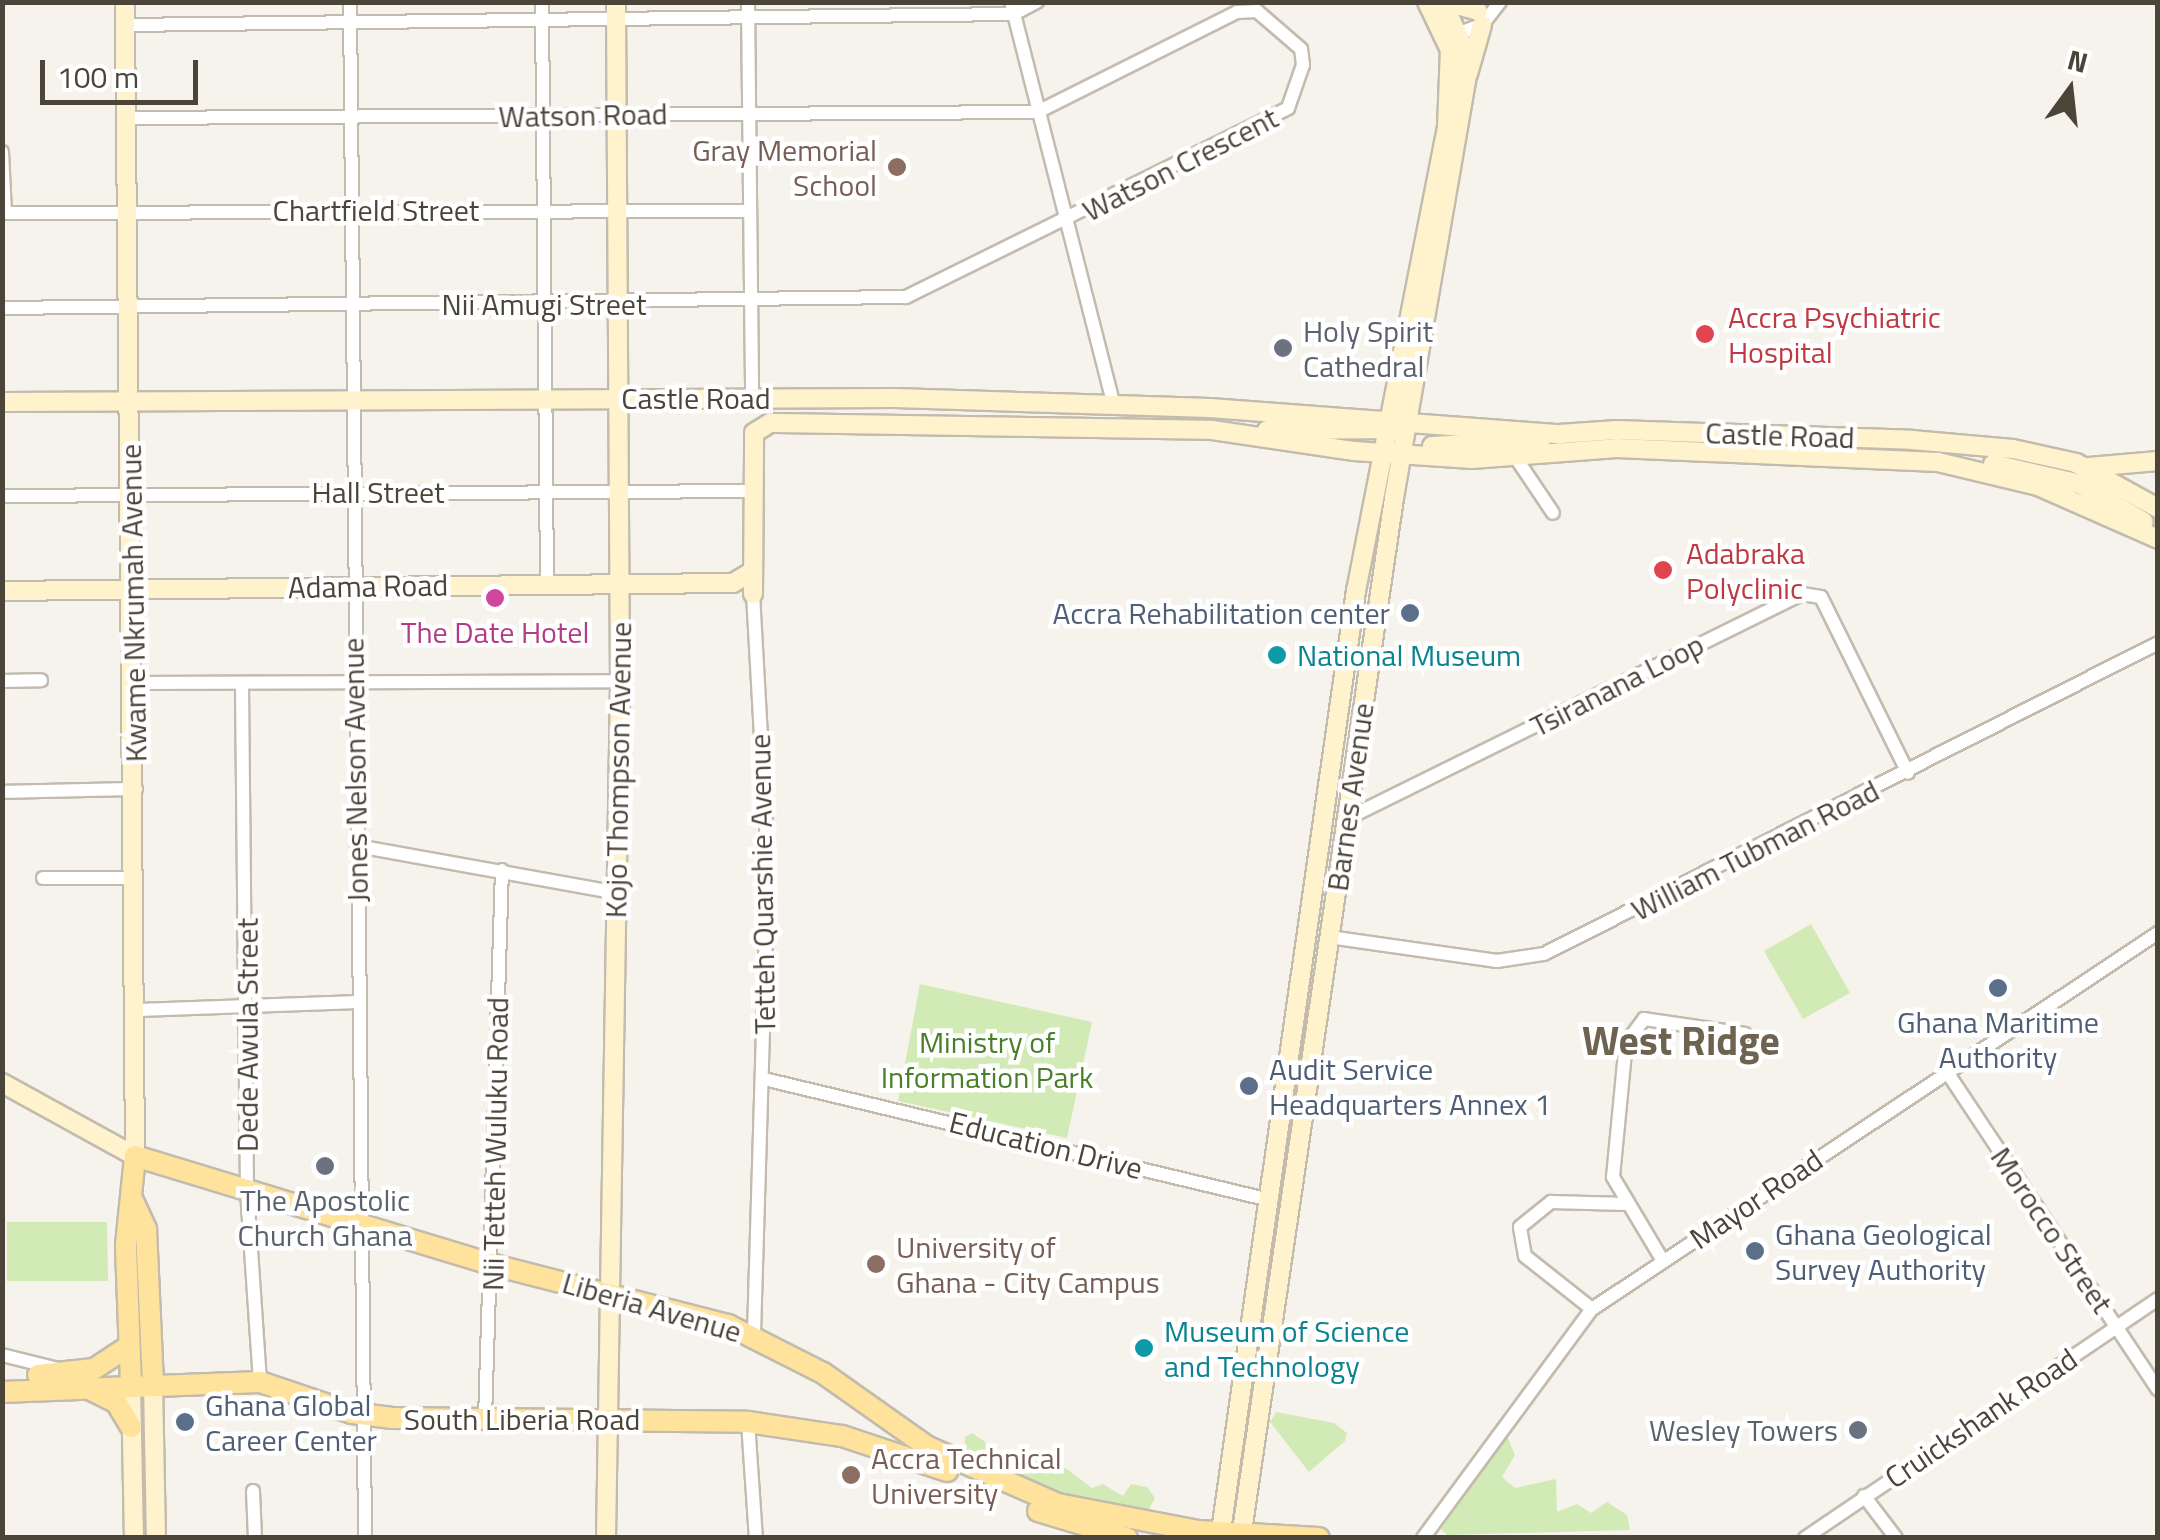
<!DOCTYPE html>
<style>
body{margin:0}
#map{position:relative;width:2160px;height:1540px;overflow:hidden;background:#f6f3ec;font-family:"Titillium Web",sans-serif}
div>[style]{position:absolute}
.green>*{inset:0;background:#d2eab5}
.roads{filter:drop-shadow(2px 0 #c2bbae) drop-shadow(-2px 0 #c2bbae) drop-shadow(0 2px #c2bbae) drop-shadow(0 -2px #c2bbae)}
.street>*{height:12px;margin:-6px;padding:0 6px;transform-origin:6px;border-radius:6px;background:#fff}
.secondary>*{height:18px;margin:-9px;padding:0 9px;transform-origin:9px;border-radius:9px;background:#fff3cd}
.primary>*{height:20px;margin:-10px;padding:0 10px;transform-origin:10px;border-radius:10px;background:#ffe39c}
.dots>*{width:28px;height:28px;translate:-50% -50%;box-sizing:border-box;border:5px solid #fff;border-radius:50%}
span{translate:-50% -50%;white-space:nowrap;text-align:center;line-height:1.15;-webkit-text-stroke:9px #fff;paint-order:stroke}
.street-label{font-size:30px;color:#4b4439}
.education-label{font-size:30px;color:#785e54}
.right{translate:-100% -50%;text-align:right}
.left{translate:0 -50%;text-align:left}
.health-label{font-size:30px;color:#be3a42}
.worship-label{font-size:30px;color:#5b616d}
.service-label{font-size:30px;color:#4e5e75}
.hotel-label{font-size:30px;color:#b23c85}
.culture-label{font-size:30px;color:#0d838f}
.park-label{font-size:30px;color:#4a7f2a}
.district-label{font-size:40px;color:#6e6250;font-weight:700}
.frame{position:absolute;inset:0;border:5px solid #4b4439;pointer-events:none}
.north{position:absolute;left:2020px;top:40px;width:100px;height:100px;-webkit-text-stroke:8px #fff;paint-order:stroke;rotate:15deg;font-size:28px;font-weight:700;line-height:40px;text-align:center;color:#4b4439}
.north::after{content:'';display:block;margin:auto;width:35px;height:45px;background:#4b4439;clip-path:polygon(50% 0,100% 100%,50% 72%,0 100%)}
.scale{position:absolute;left:40px;top:60px;width:158px;height:45px;box-sizing:border-box;border:5px solid #4b4439;border-top:0;padding-left:12px;font-size:30px;line-height:35px;white-space:nowrap;color:#4b4439;-webkit-text-stroke:8px #fff;paint-order:stroke}
</style>
<div id="map">
<div class="green">
<div style="clip-path:polygon(1811px 924px,1850px 993px,1803px 1019px,1764px 951px)"></div>
<div style="clip-path:polygon(920px 984px,1092px 1022px,1067px 1138px,898px 1101px)"></div>
<div style="clip-path:polygon(7px 1222px,107px 1222px,108px 1281px,7px 1281px)"></div>
<div style="clip-path:polygon(1276px 1412px,1334px 1423px,1347px 1433px,1345px 1441px,1309px 1472px,1270px 1422px)"></div>
<div style="clip-path:polygon(972px 1433px,1000px 1452px,1015px 1450px,1067px 1469px,1092px 1488px,1103px 1484px,1123px 1496px,1131px 1484px,1147px 1487px,1155px 1498px,1149px 1509px,1061px 1493px,964px 1452px,965px 1437px)"></div>
<div style="clip-path:polygon(1507px 1436px,1515px 1455px,1502px 1477px,1515px 1488px,1556px 1479px,1557px 1512px,1577px 1504px,1591px 1513px,1607px 1502px,1627px 1515px,1630px 1530px,1447px 1535px,1441px 1529px)"></div>
</div>
<div class="roads">
<div class="street">
<div style="left:350px;top:2px;width:1536px;rotate:89.44deg"></div>
<div style="left:542px;top:2px;width:582px;rotate:89.51deg"></div>
<div style="left:748px;top:2px;width:395px;rotate:89.4deg"></div>
<div style="left:1011px;top:2px;width:418px;rotate:75.7deg"></div>
<div style="left:125px;top:25px;width:889px;rotate:-0.71deg"></div>
<div style="left:1014px;top:14px;width:26px;rotate:-28deg"></div>
<div style="left:1454px;top:35px;width:30px;rotate:-20deg"></div>
<div style="left:1482px;top:25px;width:29px;rotate:-52deg"></div>
<div style="left:2px;top:152px;width:61px;rotate:87.2deg"></div>
<div style="left:2px;top:213px;width:747px;rotate:-0.15deg"></div>
<div style="left:2px;top:308px;width:904px;rotate:-0.7deg"></div>
<div style="left:906px;top:297px;width:426px;rotate:-26.3deg"></div>
<div style="left:1288px;top:108px;width:46px;rotate:-70.8deg"></div>
<div style="left:1303px;top:65px;width:16px;rotate:-97deg"></div>
<div style="left:1301px;top:49px;width:58px;rotate:-139.2deg"></div>
<div style="left:1257px;top:11px;width:20px;rotate:177deg"></div>
<div style="left:1237px;top:12px;width:224px;rotate:153.4deg"></div>
<div style="left:1037px;top:112px;width:909px;rotate:179.62deg"></div>
<div style="left:1516px;top:458px;width:66px;rotate:56.1deg"></div>
<div style="left:2px;top:496px;width:752px;rotate:-0.38deg"></div>
<div style="left:753px;top:594px;width:268px;rotate:86.8deg"></div>
<div style="left:768px;top:862px;width:474px;rotate:91.7deg"></div>
<div style="left:2px;top:681px;width:39px;rotate:-1deg"></div>
<div style="left:132px;top:683px;width:488px;rotate:-0.2deg"></div>
<div style="left:242px;top:687px;width:504px;rotate:89.43deg"></div>
<div style="left:247px;top:1191px;width:191px;rotate:86.1deg"></div>
<div style="left:2px;top:792px;width:134px;rotate:-1.3deg"></div>
<div style="left:1346px;top:819px;width:508px;rotate:-26.26deg"></div>
<div style="left:1802px;top:594px;width:19px;rotate:9deg"></div>
<div style="left:1821px;top:597px;width:196px;rotate:63.7deg"></div>
<div style="left:357px;top:846px;width:265px;rotate:10.2deg"></div>
<div style="left:43px;top:878px;width:92px"></div>
<div style="left:1329px;top:937px;width:170px;rotate:8.1deg"></div>
<div style="left:1497px;top:961px;width:48px;rotate:-8.5deg"></div>
<div style="left:1544px;top:954px;width:688px;rotate:-26.86deg"></div>
<div style="left:138px;top:1010px;width:221px;rotate:-2.1deg"></div>
<div style="left:1947px;top:1072px;width:381px;rotate:56.4deg"></div>
<div style="left:764px;top:1079px;width:520px;rotate:13.45deg"></div>
<div style="left:1663px;top:1261px;width:98px;rotate:-120.8deg"></div>
<div style="left:1613px;top:1177px;width:135px;rotate:-84.5deg"></div>
<div style="left:1626px;top:1043px;width:30px;rotate:-53deg"></div>
<div style="left:1644px;top:1019px;width:102px;rotate:8.4deg"></div>
<div style="left:1592px;top:1309px;width:85px;rotate:-141.7deg"></div>
<div style="left:1525px;top:1256px;width:29px;rotate:-100deg"></div>
<div style="left:1520px;top:1227px;width:40px;rotate:-39deg"></div>
<div style="left:1551px;top:1202px;width:75px;rotate:1.5deg"></div>
<div style="left:2px;top:1355px;width:58px;rotate:14deg"></div>
<div style="left:485px;top:1419px;width:549px;rotate:-88.23deg"></div>
<div style="left:748px;top:1422px;width:116px;rotate:86.1deg"></div>
<div style="left:253px;top:1491px;width:47px;rotate:87.6deg"></div>
<div style="left:1864px;top:1496px;width:53px;rotate:52.7deg"></div>
<div style="left:1423px;top:1538px;width:285px;rotate:-53.6deg"></div>
<div style="left:1592px;top:1309px;width:680px;rotate:-33.6deg"></div>
<div style="left:1805px;top:1538px;width:426px;rotate:-34.1deg"></div>
</div>
<div class="secondary">
<div style="left:1447px;top:2px;width:32px;rotate:16deg"></div>
<div style="left:1468px;top:74px;width:51px;rotate:-74.1deg"></div>
<div style="left:2px;top:402px;width:893px;rotate:-0.26deg"></div>
<div style="left:895px;top:398px;width:315px;rotate:1.8deg"></div>
<div style="left:1210px;top:408px;width:350px;rotate:4.3deg"></div>
<div style="left:1559px;top:434px;width:58px;rotate:-3.9deg"></div>
<div style="left:1617px;top:430px;width:295px;rotate:1.9deg"></div>
<div style="left:1912px;top:440px;width:101px;rotate:5.1deg"></div>
<div style="left:2013px;top:449px;width:65px;rotate:12.5deg"></div>
<div style="left:2076px;top:463px;width:94px;rotate:28.8deg"></div>
<div style="left:1267px;top:430px;width:128px;rotate:-0.4deg"></div>
<div style="left:1432px;top:446px;width:109px;rotate:-3.2deg"></div>
<div style="left:1993px;top:464px;width:89px;rotate:12.9deg"></div>
<div style="left:2080px;top:484px;width:74px;rotate:30.7deg"></div>
<div style="left:2089px;top:467px;width:69px;rotate:-5deg"></div>
<div style="left:2px;top:591px;width:731px;rotate:-0.63deg"></div>
<div style="left:733px;top:583px;width:23px;rotate:-31deg"></div>
<div style="left:753px;top:594px;width:161px;rotate:-89.6deg"></div>
<div style="left:754px;top:433px;width:19px;rotate:-32deg"></div>
<div style="left:770px;top:423px;width:442px;rotate:0.9deg"></div>
<div style="left:1212px;top:430px;width:144px;rotate:8.4deg"></div>
<div style="left:1354px;top:451px;width:118px;rotate:3.9deg"></div>
<div style="left:1472px;top:459px;width:145px;rotate:-4.3deg"></div>
<div style="left:1617px;top:448px;width:321px;rotate:2.5deg"></div>
<div style="left:1938px;top:462px;width:103px;rotate:13.5deg"></div>
<div style="left:2038px;top:486px;width:131px;rotate:23.8deg"></div>
<div style="left:2px;top:1083px;width:152px;rotate:28.8deg"></div>
<div style="left:135px;top:1156px;width:1154px;rotate:-90.5deg"></div>
<div style="left:153px;top:1383px;width:155px;rotate:88.9deg"></div>
<div style="left:131px;top:1384px;width:154px;rotate:88.9deg"></div>
<div style="left:606px;top:1538px;width:857px;rotate:-89.06deg"></div>
<div style="left:620px;top:681px;width:679px;rotate:-90.34deg"></div>
<div style="left:1220px;top:1538px;width:957px;rotate:-81.83deg"></div>
<div style="left:1356px;top:591px;width:473px;rotate:-78.9deg"></div>
<div style="left:1447px;top:127px;width:77px;rotate:-87.8deg"></div>
<div style="left:1450px;top:50px;width:53px;rotate:-115.6deg"></div>
<div style="left:1241px;top:1538px;width:1051px;rotate:-81.63deg"></div>
<div style="left:1394px;top:498px;width:425px;rotate:-80.2deg"></div>
<div style="left:1466px;top:79px;width:34px;rotate:-97deg"></div>
<div style="left:1462px;top:45px;width:47px;rotate:-113.8deg"></div>
</div>
<div class="primary">
<div style="left:134px;top:1203px;width:29px;rotate:65deg"></div>
<div style="left:146px;top:1229px;width:154px;rotate:87.4deg"></div>
<div style="left:38px;top:1375px;width:56px;rotate:-6.1deg"></div>
<div style="left:94px;top:1369px;width:42px;rotate:-33.3deg"></div>
<div style="left:131px;top:1384px;width:139px;rotate:-92.1deg"></div>
<div style="left:126px;top:1245px;width:89px;rotate:-84.2deg"></div>
<div style="left:135px;top:1156px;width:375px;rotate:16.9deg"></div>
<div style="left:494px;top:1265px;width:242px;rotate:14.4deg"></div>
<div style="left:728px;top:1325px;width:106px;rotate:26.8deg"></div>
<div style="left:823px;top:1373px;width:128px;rotate:35.2deg"></div>
<div style="left:928px;top:1447px;width:142px;rotate:23.7deg"></div>
<div style="left:1058px;top:1504px;width:143px;rotate:10.9deg"></div>
<div style="left:1198px;top:1531px;width:121px;rotate:3.3deg"></div>
<div style="left:89px;top:1389px;width:30px;rotate:26deg"></div>
<div style="left:116px;top:1402px;width:29px;rotate:59deg"></div>
<div style="left:2px;top:1392px;width:258px;rotate:-2.2deg"></div>
<div style="left:260px;top:1382px;width:97px;rotate:18.6deg"></div>
<div style="left:352px;top:1413px;width:39px;rotate:7deg"></div>
<div style="left:391px;top:1418px;width:357px;rotate:0.6deg"></div>
<div style="left:748px;top:1422px;width:95px;rotate:8.5deg"></div>
<div style="left:842px;top:1436px;width:111px;rotate:18.4deg"></div>
<div style="left:1038px;top:1511px;width:93px;rotate:16.9deg"></div>
</div>
</div>
<div class="dots">
<div style="left:897px;top:167px;background:#8d6e63"></div>
<div style="left:1705px;top:334px;background:#e0444e"></div>
<div style="left:1283px;top:348px;background:#6b7280"></div>
<div style="left:1663px;top:570px;background:#e0444e"></div>
<div style="left:495px;top:598px;background:#d1479c"></div>
<div style="left:1410px;top:613px;background:#5c6f8a"></div>
<div style="left:1277px;top:655px;background:#0f9aa8"></div>
<div style="left:1998px;top:988px;background:#5c6f8a"></div>
<div style="left:1249px;top:1086px;background:#5c6f8a"></div>
<div style="left:325px;top:1166px;background:#6b7280"></div>
<div style="left:1755px;top:1251px;background:#5c6f8a"></div>
<div style="left:876px;top:1264px;background:#8d6e63"></div>
<div style="left:1144px;top:1348px;background:#0f9aa8"></div>
<div style="left:185px;top:1422px;background:#5c6f8a"></div>
<div style="left:1858px;top:1430px;background:#6b7280"></div>
<div style="left:851px;top:1475px;background:#8d6e63"></div>
</div>
<div class="street-label">
<span style="left:583px;top:115px;rotate:-1deg">Watson Road</span>
<span style="left:1180px;top:164px;rotate:-27deg">Watson Crescent</span>
<span style="left:376px;top:210px">Chartfield Street</span>
<span style="left:544px;top:304px">Nii Amugi Street</span>
<span style="left:696px;top:398px">Castle Road</span>
<span style="left:1780px;top:435px;rotate:2deg">Castle Road</span>
<span style="left:378px;top:492px">Hall Street</span>
<span style="left:368px;top:586px;rotate:-1deg">Adama Road</span>
<span style="left:133px;top:603px;rotate:-91deg">Kwame Nkrumah Avenue</span>
<span style="left:1617px;top:685px;rotate:-27deg">Tsiranana Loop</span>
<span style="left:355px;top:770px;rotate:-91deg">Jones Nelson Avenue</span>
<span style="left:618px;top:770px;rotate:-89deg">Kojo Thompson Avenue</span>
<span style="left:1350px;top:797px;rotate:-82deg">Barnes Avenue</span>
<span style="left:1755px;top:850px;rotate:-27deg">William Tubman Road</span>
<span style="left:762px;top:884px;rotate:-91deg">Tetteh Quarshie Avenue</span>
<span style="left:247px;top:1035px;rotate:-90deg">Dede Awula Street</span>
<span style="left:495px;top:1144px;rotate:-89deg">Nii Tetteh Wuluku Road</span>
<span style="left:1046px;top:1145px;rotate:14deg">Education Drive</span>
<span style="left:1756px;top:1199px;rotate:-34deg">Mayor Road</span>
<span style="left:2052px;top:1230px;rotate:56deg">Morocco Street</span>
<span style="left:652px;top:1307px;rotate:16deg">Liberia Avenue</span>
<span style="left:1981px;top:1418px;rotate:-34deg">Cruickshank Road</span>
<span style="left:522px;top:1419px">South Liberia Road</span>
</div>
<div class="education-label">
<span class="right" style="left:877px;top:167px">Gray Memorial<br>School</span>
<span class="left" style="left:896px;top:1264px">University of<br>Ghana - City Campus</span>
<span class="left" style="left:871px;top:1475px">Accra Technical<br>University</span>
</div>
<div class="health-label">
<span class="left" style="left:1728px;top:334px">Accra Psychiatric<br>Hospital</span>
<span class="left" style="left:1686px;top:570px">Adabraka<br>Polyclinic</span>
</div>
<div class="worship-label">
<span class="left" style="left:1303px;top:348px">Holy Spirit<br>Cathedral</span>
<span style="left:325px;top:1217px">The Apostolic<br>Church Ghana</span>
<span class="right" style="left:1838px;top:1430px">Wesley Towers</span>
</div>
<div class="service-label">
<span class="right" style="left:1390px;top:613px">Accra Rehabilitation center</span>
<span style="left:1998px;top:1039px">Ghana Maritime<br>Authority</span>
<span class="left" style="left:1269px;top:1086px">Audit Service<br>Headquarters Annex 1</span>
<span class="left" style="left:1775px;top:1251px">Ghana Geological<br>Survey Authority</span>
<span class="left" style="left:205px;top:1422px">Ghana Global<br>Career Center</span>
</div>
<div class="hotel-label">
<span style="left:495px;top:632px">The Date Hotel</span>
</div>
<div class="culture-label">
<span class="left" style="left:1297px;top:655px">National Museum</span>
<span class="left" style="left:1164px;top:1348px">Museum of Science<br>and Technology</span>
</div>
<div class="park-label">
<span style="left:987px;top:1059px">Ministry of<br>Information Park</span>
</div>
<div class="district-label">
<span style="left:1681px;top:1041px">West Ridge</span>
</div>
<div class="frame"></div>
<div class="north">N</div>
<div class="scale">100 m</div>
</div>
